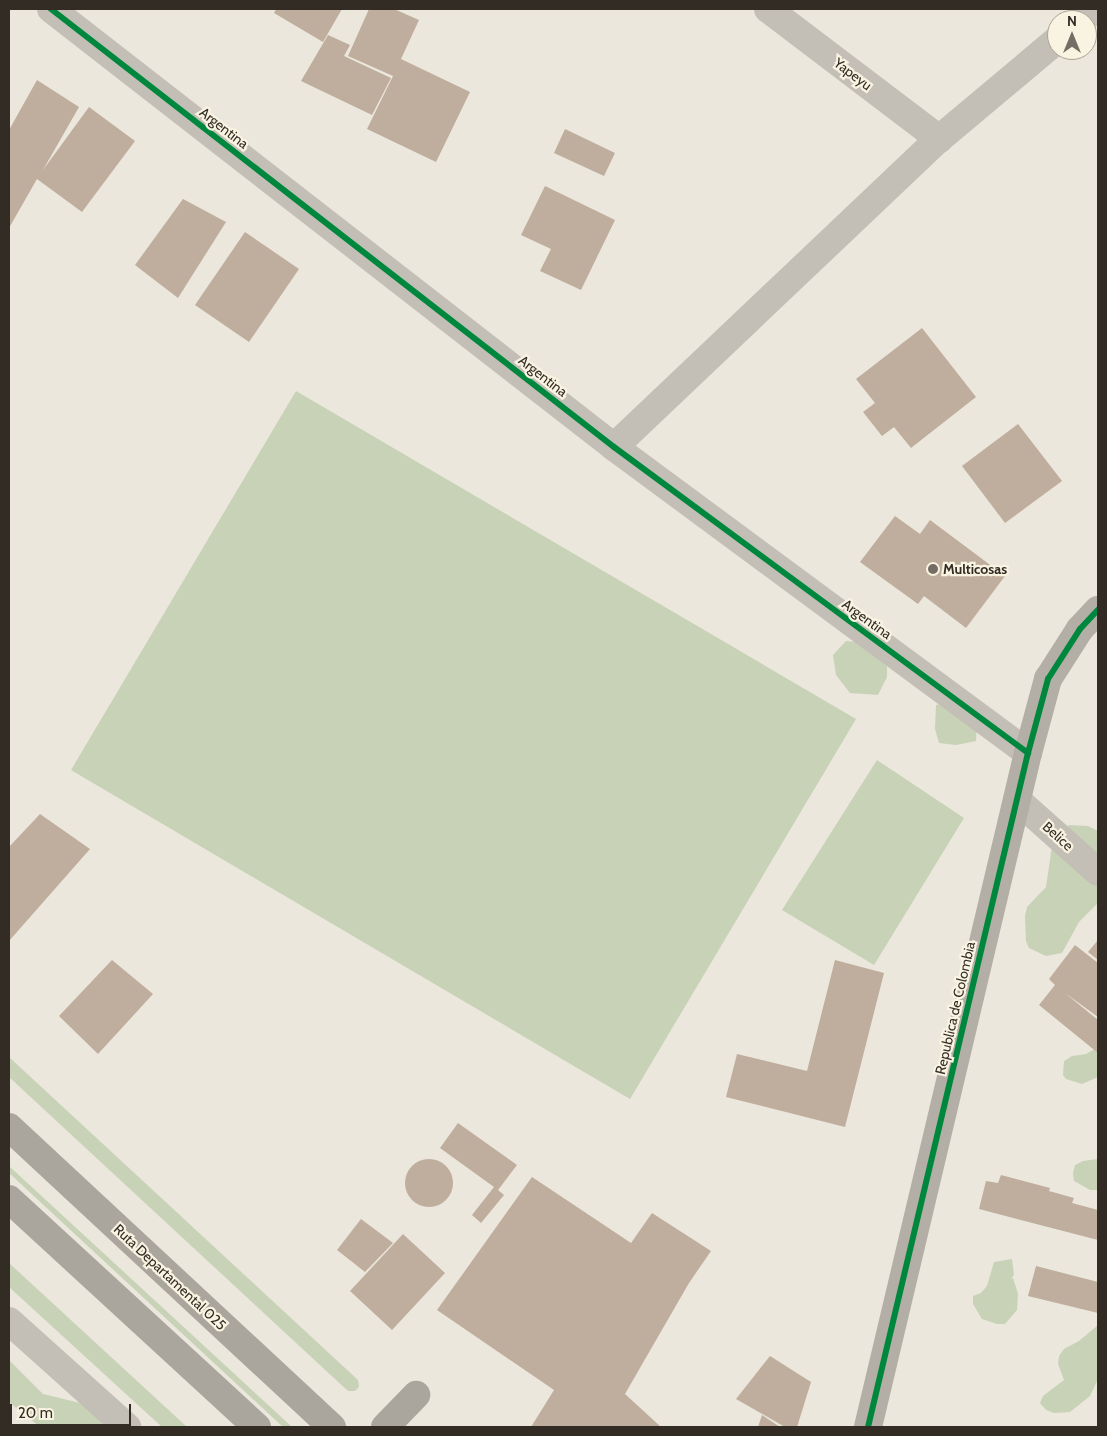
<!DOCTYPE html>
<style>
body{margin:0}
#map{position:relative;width:1107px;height:1436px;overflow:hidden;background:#ebe7dc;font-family:Cabin,sans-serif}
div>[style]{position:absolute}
.green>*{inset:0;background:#c7d2b6}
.building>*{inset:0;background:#bfae9d}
.round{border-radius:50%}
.street>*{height:28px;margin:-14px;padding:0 14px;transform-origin:14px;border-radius:14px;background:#c4bfb6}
.secondary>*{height:28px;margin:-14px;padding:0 14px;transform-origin:14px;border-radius:14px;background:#b4afa6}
.highway>*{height:28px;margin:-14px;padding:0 14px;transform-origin:14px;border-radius:14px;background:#aaa69d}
.cycleway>*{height:6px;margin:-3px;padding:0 3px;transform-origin:3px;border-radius:3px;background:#00873e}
.dots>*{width:14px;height:14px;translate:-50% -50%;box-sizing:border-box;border:2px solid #f9f3e2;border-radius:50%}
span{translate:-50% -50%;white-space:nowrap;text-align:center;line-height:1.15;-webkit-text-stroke:4.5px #f9f3e2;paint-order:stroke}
.street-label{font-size:14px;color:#332c25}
.poi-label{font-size:14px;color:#332c25;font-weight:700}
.left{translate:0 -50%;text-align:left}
.frame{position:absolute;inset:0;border:10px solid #332c25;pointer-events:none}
.north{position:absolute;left:1047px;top:10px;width:50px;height:50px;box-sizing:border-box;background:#f9f3e2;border:1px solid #aaa396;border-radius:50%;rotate:0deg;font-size:14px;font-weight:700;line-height:20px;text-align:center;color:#332c25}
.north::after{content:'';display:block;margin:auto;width:18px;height:22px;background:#736d65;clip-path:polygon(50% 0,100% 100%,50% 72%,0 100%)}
.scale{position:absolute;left:10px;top:1404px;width:121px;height:22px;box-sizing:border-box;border:2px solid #332c25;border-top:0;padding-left:6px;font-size:15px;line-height:18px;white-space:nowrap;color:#332c25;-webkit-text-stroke:4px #f9f3e2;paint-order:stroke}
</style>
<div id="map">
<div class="green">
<div style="clip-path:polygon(296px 391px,856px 719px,630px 1099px,71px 770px)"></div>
<div style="clip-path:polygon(846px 641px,870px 643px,887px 653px,887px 677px,878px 695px,850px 693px,836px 675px,833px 655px)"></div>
<div style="clip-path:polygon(951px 701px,977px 723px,976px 741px,956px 745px,939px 743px,935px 729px,936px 705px)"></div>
<div style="clip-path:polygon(877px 760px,964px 818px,874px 965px,782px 910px)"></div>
<div style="clip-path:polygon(1069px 825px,1088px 826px,1098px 831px,1098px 903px,1079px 922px,1062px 953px,1046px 956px,1029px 948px,1026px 941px,1025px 916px,1027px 907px,1046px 887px,1052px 846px,1061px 830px)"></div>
<div style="clip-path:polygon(1098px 1047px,1098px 1077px,1082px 1084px,1066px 1079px,1063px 1075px,1064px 1061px,1072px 1056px,1086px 1054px)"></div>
<div style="clip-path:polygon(9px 1057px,358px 1380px,359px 1387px,355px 1391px,348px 1391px,9px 1077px)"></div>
<div style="clip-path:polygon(1098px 1159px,1098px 1190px,1090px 1190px,1074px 1181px,1073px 1173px,1075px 1165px,1083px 1161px)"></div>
<div style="clip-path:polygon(9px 1166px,292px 1427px,283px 1427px,9px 1173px)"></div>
<div style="clip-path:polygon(1012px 1259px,1014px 1275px,1011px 1279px,1013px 1278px,1018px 1294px,1017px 1310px,1005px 1324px,997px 1324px,982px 1319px,973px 1304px,973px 1296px,981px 1293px,987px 1286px,994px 1262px)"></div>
<div style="clip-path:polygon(9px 1263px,187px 1427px,162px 1427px,9px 1287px)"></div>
<div style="clip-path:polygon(1098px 1325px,1098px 1379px,1090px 1396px,1070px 1412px,1054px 1413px,1046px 1410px,1040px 1403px,1043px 1396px,1064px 1380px,1058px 1364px,1059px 1356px,1064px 1349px,1079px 1341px)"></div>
<div style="clip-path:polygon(9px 1360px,43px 1394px,109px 1410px,109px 1427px,40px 1427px,9px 1402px)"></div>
</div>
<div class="building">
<div style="clip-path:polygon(276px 9px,342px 9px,323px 42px,274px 13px)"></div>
<div style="clip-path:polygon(369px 9px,394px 9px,419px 20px,401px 59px,470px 92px,436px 162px,367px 129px,393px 76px,348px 56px)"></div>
<div style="clip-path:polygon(328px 35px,350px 45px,344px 56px,391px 78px,372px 115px,301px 81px)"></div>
<div style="clip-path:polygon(37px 80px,79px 107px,43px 170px,89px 107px,135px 141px,82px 212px,37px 179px,9px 228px,9px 130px)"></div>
<div style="clip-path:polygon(565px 129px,615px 153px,604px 176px,554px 153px)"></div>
<div style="clip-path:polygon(545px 186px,615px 220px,581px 290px,540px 271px,551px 249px,521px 235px)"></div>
<div style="clip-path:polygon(183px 199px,226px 222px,178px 298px,135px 265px)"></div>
<div style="clip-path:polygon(245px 232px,299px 269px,249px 342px,195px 305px)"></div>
<div style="clip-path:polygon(922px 328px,976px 397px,911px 448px,894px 427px,882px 436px,863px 412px,875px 403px,856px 379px)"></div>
<div style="clip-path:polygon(1018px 424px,1062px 481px,1005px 523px,962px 466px)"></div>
<div style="clip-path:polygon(895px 516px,920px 534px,930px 520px,1005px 576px,966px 628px,924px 596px,918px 604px,860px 562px)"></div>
<div style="clip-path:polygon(40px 814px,90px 849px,9px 941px,9px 847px)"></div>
<div style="clip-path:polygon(1098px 940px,1098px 960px,1088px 952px)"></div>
<div style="clip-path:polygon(1075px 945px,1098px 963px,1098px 1017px,1065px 993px,1098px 1020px,1098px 1053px,1039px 1005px,1055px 985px,1049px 979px)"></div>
<div style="clip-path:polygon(112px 960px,153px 994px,98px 1054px,59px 1016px)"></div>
<div style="clip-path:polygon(835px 960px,884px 973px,845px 1127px,726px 1097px,737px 1054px,807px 1071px)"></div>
<div style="clip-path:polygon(458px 1123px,517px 1165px,498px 1190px,504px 1195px,481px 1223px,472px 1215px,494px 1187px,440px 1148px)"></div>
<div class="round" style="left:405px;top:1159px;width:48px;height:48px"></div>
<div style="clip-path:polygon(1001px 1175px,1050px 1188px,1049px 1191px,1074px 1198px,1072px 1203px,1098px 1210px,1098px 1240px,979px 1209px,986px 1181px,998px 1183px)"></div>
<div style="clip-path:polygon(532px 1177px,631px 1243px,652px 1213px,711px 1251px,689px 1283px,614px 1413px,625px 1394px,661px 1427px,531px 1427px,554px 1390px,437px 1310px)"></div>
<div style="clip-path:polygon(361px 1219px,393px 1243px,365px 1272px,337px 1250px)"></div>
<div style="clip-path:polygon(403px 1234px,445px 1273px,392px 1330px,350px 1291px)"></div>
<div style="clip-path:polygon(1036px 1266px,1098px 1282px,1098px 1313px,1028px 1296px)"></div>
<div style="clip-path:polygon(770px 1356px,811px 1382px,797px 1427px,785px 1427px,736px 1399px)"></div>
<div style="clip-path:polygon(762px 1415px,780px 1427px,758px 1427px)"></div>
</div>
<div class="street">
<div style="left:51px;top:9px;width:713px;rotate:37.88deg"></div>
<div style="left:614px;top:447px;width:515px;rotate:36.47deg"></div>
<div style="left:768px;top:9px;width:215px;rotate:37.2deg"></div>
<div style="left:1081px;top:20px;width:18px;rotate:-38deg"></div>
<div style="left:614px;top:447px;width:448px;rotate:-43.5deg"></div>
<div style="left:939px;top:139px;width:154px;rotate:-40deg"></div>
<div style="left:1017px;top:800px;width:108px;rotate:41.6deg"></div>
<div style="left:9px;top:1321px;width:159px;rotate:41.9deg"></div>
</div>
<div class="secondary">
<div style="left:868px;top:1427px;width:693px;rotate:-76.65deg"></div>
<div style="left:1028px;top:753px;width:77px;rotate:-74.9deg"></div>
<div style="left:1048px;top:679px;width:59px;rotate:-57.4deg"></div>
<div style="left:1080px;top:629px;width:26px;rotate:-47deg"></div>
</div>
<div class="highway">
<div style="left:9px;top:1127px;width:441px;rotate:42.9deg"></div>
<div style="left:9px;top:1199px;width:337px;rotate:42.6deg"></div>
<div style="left:385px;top:1427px;width:45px;rotate:-45.9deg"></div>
</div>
<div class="cycleway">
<div style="left:51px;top:9px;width:713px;rotate:37.88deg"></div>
<div style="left:614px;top:447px;width:515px;rotate:36.47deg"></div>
<div style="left:868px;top:1427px;width:693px;rotate:-76.65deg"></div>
<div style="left:1028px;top:753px;width:77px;rotate:-74.9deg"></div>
<div style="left:1048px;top:679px;width:59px;rotate:-57.4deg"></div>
<div style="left:1080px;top:629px;width:26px;rotate:-47deg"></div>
</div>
<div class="dots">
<div style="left:933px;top:569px;background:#736d65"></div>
</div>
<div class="street-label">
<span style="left:853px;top:74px;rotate:37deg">Yapeyu</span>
<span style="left:224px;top:128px;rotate:38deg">Argentina</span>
<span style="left:543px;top:376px;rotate:38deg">Argentina</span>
<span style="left:867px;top:619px;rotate:36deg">Argentina</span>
<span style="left:1058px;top:836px;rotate:42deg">Belice</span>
<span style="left:955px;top:1008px;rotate:-77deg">Republica de Colombia</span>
<span style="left:170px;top:1277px;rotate:43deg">Ruta Departamental 025</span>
</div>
<div class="poi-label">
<span class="left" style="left:943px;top:569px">Multicosas</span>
</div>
<div class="frame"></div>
<div class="north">N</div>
<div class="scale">20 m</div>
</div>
